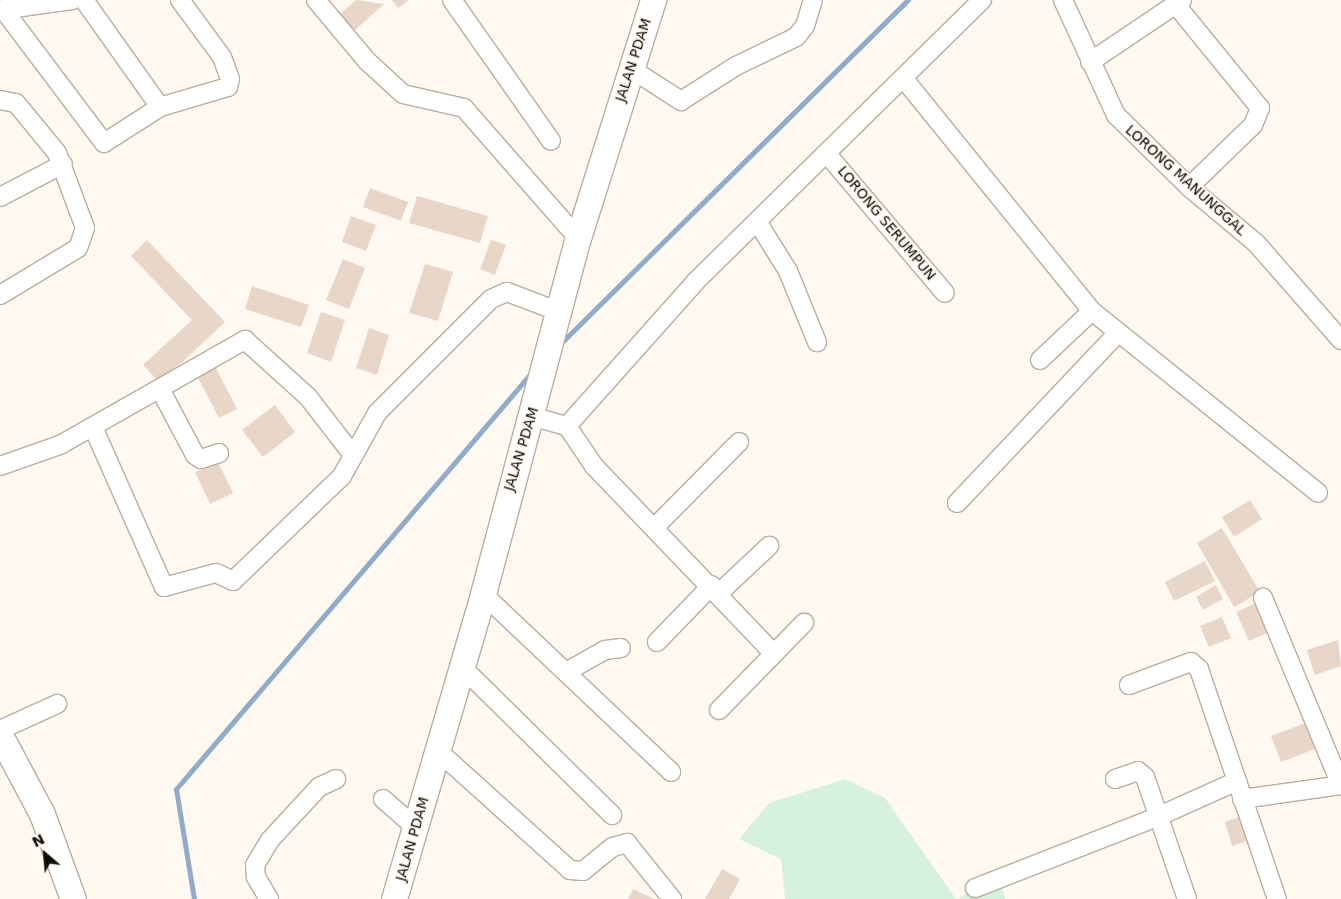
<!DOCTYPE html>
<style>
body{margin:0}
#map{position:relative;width:1341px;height:899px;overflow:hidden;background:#fff9f2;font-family:"DejaVu Sans",sans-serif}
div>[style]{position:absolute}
.green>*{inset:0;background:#d6f1dd}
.stream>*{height:5px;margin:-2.5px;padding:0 2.5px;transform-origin:2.5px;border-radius:2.5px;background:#90abcc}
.building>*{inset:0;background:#e8d6c9}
.roads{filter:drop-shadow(1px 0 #bbad9e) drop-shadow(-1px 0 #bbad9e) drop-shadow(0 1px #bbad9e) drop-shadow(0 -1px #bbad9e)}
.street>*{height:18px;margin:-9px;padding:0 9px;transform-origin:9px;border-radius:9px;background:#fff}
.secondary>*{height:25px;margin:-12.5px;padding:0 12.5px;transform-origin:12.5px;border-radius:12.5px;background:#fff}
span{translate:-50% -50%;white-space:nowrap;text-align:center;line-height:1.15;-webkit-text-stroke:4px #fff9f2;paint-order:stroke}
.street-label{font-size:14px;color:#0f0b06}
.north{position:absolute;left:20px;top:829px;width:50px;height:50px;-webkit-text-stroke:4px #fff9f2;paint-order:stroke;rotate:333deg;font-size:14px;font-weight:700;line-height:20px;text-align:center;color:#0f0b06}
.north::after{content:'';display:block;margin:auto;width:18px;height:22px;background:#0f0b06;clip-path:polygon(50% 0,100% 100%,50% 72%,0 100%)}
</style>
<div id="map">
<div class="green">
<div style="clip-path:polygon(845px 779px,885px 798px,956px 899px,785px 899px,781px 859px,739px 839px,769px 803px)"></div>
<div style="clip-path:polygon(999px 873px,1005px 899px,958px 899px)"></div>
</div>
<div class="stream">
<div style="left:559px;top:345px;width:491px;rotate:-44.7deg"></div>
<div style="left:194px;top:899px;width:111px;rotate:-99.3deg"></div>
<div style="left:176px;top:789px;width:548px;rotate:-49.51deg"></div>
</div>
<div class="building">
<div style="clip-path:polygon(356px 0,384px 4px,353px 32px,338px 16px)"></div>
<div style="clip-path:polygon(392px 0,409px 0,398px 8px)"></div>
<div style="clip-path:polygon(370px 188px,408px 202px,401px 221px,363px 207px)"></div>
<div style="clip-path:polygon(417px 196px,488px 216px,480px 243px,409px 223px)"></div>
<div style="clip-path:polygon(351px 216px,376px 225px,366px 251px,342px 242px)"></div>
<div style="clip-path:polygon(147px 240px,225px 322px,160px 383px,143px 365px,192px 320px,131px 256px)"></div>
<div style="clip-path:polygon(491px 240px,506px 245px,495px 275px,480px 269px)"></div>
<div style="clip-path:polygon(343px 259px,365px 268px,349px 309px,326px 300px)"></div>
<div style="clip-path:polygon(425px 264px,453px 272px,438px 321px,409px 313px)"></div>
<div style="clip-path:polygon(252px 286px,309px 305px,301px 327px,245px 309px)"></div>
<div style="clip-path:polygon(321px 312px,345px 320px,331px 362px,307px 353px)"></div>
<div style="clip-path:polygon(369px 328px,389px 335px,377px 375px,356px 368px)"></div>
<div style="clip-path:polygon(215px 366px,237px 409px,219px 418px,197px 376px)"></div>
<div style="clip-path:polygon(275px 405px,295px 432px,263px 457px,242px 430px)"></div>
<div style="clip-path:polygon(218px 462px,233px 493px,210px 504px,195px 472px)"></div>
<div style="clip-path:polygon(1250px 500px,1262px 519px,1234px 537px,1222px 517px)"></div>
<div style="clip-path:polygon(1222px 528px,1260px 592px,1234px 607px,1197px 543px)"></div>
<div style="clip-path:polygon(1205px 561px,1215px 581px,1174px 601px,1165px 582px)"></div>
<div style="clip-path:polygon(1216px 585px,1223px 599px,1203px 610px,1196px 597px)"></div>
<div style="clip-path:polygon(1258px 602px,1270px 632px,1249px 641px,1236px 612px)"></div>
<div style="clip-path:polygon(1222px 617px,1231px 638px,1209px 647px,1200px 626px)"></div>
<div style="clip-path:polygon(1338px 640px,1341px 666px,1315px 675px,1307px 650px)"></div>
<div style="clip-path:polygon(1306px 723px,1315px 749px,1281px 762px,1271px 736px)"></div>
<div style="clip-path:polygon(1245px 815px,1253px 839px,1232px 846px,1225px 822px)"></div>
<div style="clip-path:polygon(722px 869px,740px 879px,729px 899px,705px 899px)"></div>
<div style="clip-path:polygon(633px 889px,654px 899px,628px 899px)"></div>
</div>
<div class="roads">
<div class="street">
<div style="left:84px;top:0;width:131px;rotate:54.6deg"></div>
<div style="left:316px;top:0;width:80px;rotate:50.1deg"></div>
<div style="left:367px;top:61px;width:49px;rotate:42.5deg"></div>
<div style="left:403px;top:94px;width:63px;rotate:12.9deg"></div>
<div style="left:464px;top:108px;width:173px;rotate:48.8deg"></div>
<div style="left:452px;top:0;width:172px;rotate:54.9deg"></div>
<div style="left:1063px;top:0;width:127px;rotate:65.3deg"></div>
<div style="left:1116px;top:115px;width:103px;rotate:44.6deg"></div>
<div style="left:1189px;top:187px;width:87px;rotate:39.9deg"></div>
<div style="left:1256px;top:243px;width:129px;rotate:48.8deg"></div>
<div style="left:1176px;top:5px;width:133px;rotate:50.8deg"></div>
<div style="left:1260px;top:108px;width:18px;rotate:112deg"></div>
<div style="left:1253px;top:125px;width:89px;rotate:135.9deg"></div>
<div style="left:3px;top:9px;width:168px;rotate:53deg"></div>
<div style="left:104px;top:143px;width:67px;rotate:-32.7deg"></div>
<div style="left:160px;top:107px;width:71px;rotate:-16.4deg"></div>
<div style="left:228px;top:87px;width:8px;rotate:-76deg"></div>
<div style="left:230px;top:79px;width:23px;rotate:-110deg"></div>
<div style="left:222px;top:57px;width:71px;rotate:-126.4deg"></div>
<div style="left:0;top:10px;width:73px;rotate:-7.9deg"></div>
<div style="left:1090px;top:62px;width:111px;rotate:-34deg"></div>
<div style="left:630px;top:68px;width:61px;rotate:32.9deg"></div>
<div style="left:681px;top:101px;width:65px;rotate:-32.5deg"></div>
<div style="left:736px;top:66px;width:67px;rotate:-25.8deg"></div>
<div style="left:796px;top:37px;width:14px;rotate:-51deg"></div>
<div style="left:805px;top:26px;width:27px;rotate:-73deg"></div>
<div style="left:904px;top:79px;width:299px;rotate:51deg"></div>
<div style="left:1092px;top:311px;width:290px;rotate:38.8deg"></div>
<div style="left:0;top:100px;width:16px;rotate:11deg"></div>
<div style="left:16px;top:103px;width:65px;rotate:50.6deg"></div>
<div style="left:57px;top:153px;width:80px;rotate:69.5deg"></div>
<div style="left:85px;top:228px;width:21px;rotate:109deg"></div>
<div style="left:78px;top:248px;width:91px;rotate:148.9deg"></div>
<div style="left:827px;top:154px;width:182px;rotate:49.7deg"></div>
<div style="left:0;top:197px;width:71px;rotate:-27.6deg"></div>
<div style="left:758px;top:223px;width:57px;rotate:58deg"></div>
<div style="left:788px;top:271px;width:77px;rotate:67.8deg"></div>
<div style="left:1040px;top:360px;width:71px;rotate:-43.3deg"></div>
<div style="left:160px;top:389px;width:75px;rotate:62.1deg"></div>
<div style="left:195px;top:455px;width:7px;rotate:34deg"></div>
<div style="left:201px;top:459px;width:19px;rotate:-18deg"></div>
<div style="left:531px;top:416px;width:37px;rotate:16deg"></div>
<div style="left:567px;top:426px;width:194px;rotate:-48.3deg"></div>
<div style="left:696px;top:281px;width:401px;rotate:-44.5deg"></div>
<div style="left:567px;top:426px;width:48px;rotate:56deg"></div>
<div style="left:594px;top:466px;width:260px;rotate:46.2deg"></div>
<div style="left:93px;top:427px;width:175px;rotate:66.1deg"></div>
<div style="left:164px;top:587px;width:54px;rotate:-15.1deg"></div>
<div style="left:216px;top:573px;width:19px;rotate:25deg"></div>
<div style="left:233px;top:581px;width:151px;rotate:-43.9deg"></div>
<div style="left:342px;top:476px;width:72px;rotate:-60.9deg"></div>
<div style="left:377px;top:413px;width:161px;rotate:-45deg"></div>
<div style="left:491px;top:299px;width:17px;rotate:-24deg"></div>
<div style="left:507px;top:292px;width:57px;rotate:20.7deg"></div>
<div style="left:0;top:466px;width:64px;rotate:-19.3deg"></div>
<div style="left:60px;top:445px;width:213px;rotate:-29.6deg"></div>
<div style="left:245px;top:340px;width:85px;rotate:42.1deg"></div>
<div style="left:308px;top:397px;width:73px;rotate:52.2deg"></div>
<div style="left:957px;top:503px;width:233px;rotate:-46.6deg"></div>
<div style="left:654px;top:528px;width:121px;rotate:-45.3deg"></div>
<div style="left:719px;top:593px;width:69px;rotate:-43.2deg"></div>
<div style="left:483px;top:594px;width:259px;rotate:43.4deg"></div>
<div style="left:657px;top:642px;width:79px;rotate:-46deg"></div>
<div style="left:462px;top:667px;width:211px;rotate:44.6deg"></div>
<div style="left:566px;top:672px;width:45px;rotate:-29.4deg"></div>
<div style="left:605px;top:650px;width:16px;rotate:-7deg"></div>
<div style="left:1129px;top:685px;width:66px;rotate:-20.4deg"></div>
<div style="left:1191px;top:662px;width:11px;rotate:41deg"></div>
<div style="left:1199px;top:669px;width:243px;rotate:71.3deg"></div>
<div style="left:719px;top:710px;width:122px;rotate:-45.7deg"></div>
<div style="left:0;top:730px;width:63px;rotate:-24.5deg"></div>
<div style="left:438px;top:751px;width:178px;rotate:42deg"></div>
<div style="left:570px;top:870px;width:13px;rotate:4deg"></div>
<div style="left:583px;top:871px;width:38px;rotate:-39deg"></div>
<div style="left:613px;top:847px;width:15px;rotate:-16deg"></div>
<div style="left:627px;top:843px;width:72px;rotate:51.2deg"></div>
<div style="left:1115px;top:779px;width:24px;rotate:-19deg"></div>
<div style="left:1138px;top:771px;width:9px;rotate:41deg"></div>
<div style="left:1145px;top:777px;width:129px;rotate:71deg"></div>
<div style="left:383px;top:799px;width:43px;rotate:41.2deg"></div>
<div style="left:1242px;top:799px;width:100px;rotate:-8deg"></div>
<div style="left:1341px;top:785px;width:203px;rotate:-112.6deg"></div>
<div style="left:975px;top:888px;width:195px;rotate:-21.3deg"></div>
<div style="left:1157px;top:817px;width:88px;rotate:-24.2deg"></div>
<div style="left:269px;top:899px;width:26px;rotate:-121deg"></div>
<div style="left:256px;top:877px;width:12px;rotate:-95deg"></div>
<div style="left:255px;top:865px;width:29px;rotate:-59deg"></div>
<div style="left:270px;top:840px;width:72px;rotate:-47.2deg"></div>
<div style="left:319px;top:787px;width:19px;rotate:-25deg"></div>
</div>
<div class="secondary">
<div style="left:0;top:735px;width:89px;rotate:62deg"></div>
<div style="left:42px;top:814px;width:90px;rotate:70deg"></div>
<div style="left:394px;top:899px;width:318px;rotate:-73.7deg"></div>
<div style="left:483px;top:594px;width:368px;rotate:-75.1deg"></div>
<div style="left:578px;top:238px;width:250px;rotate:-72.5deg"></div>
</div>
</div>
<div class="street-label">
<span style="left:633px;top:60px;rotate:-72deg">JALAN PDAM</span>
<span style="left:1186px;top:180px;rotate:42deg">LORONG MANUNGGAL</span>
<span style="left:887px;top:223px;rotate:50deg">LORONG SERUMPUN</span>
<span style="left:521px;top:449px;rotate:-73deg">JALAN PDAM</span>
<span style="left:412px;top:839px;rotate:-74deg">JALAN PDAM</span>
</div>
<div class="north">N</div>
</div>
